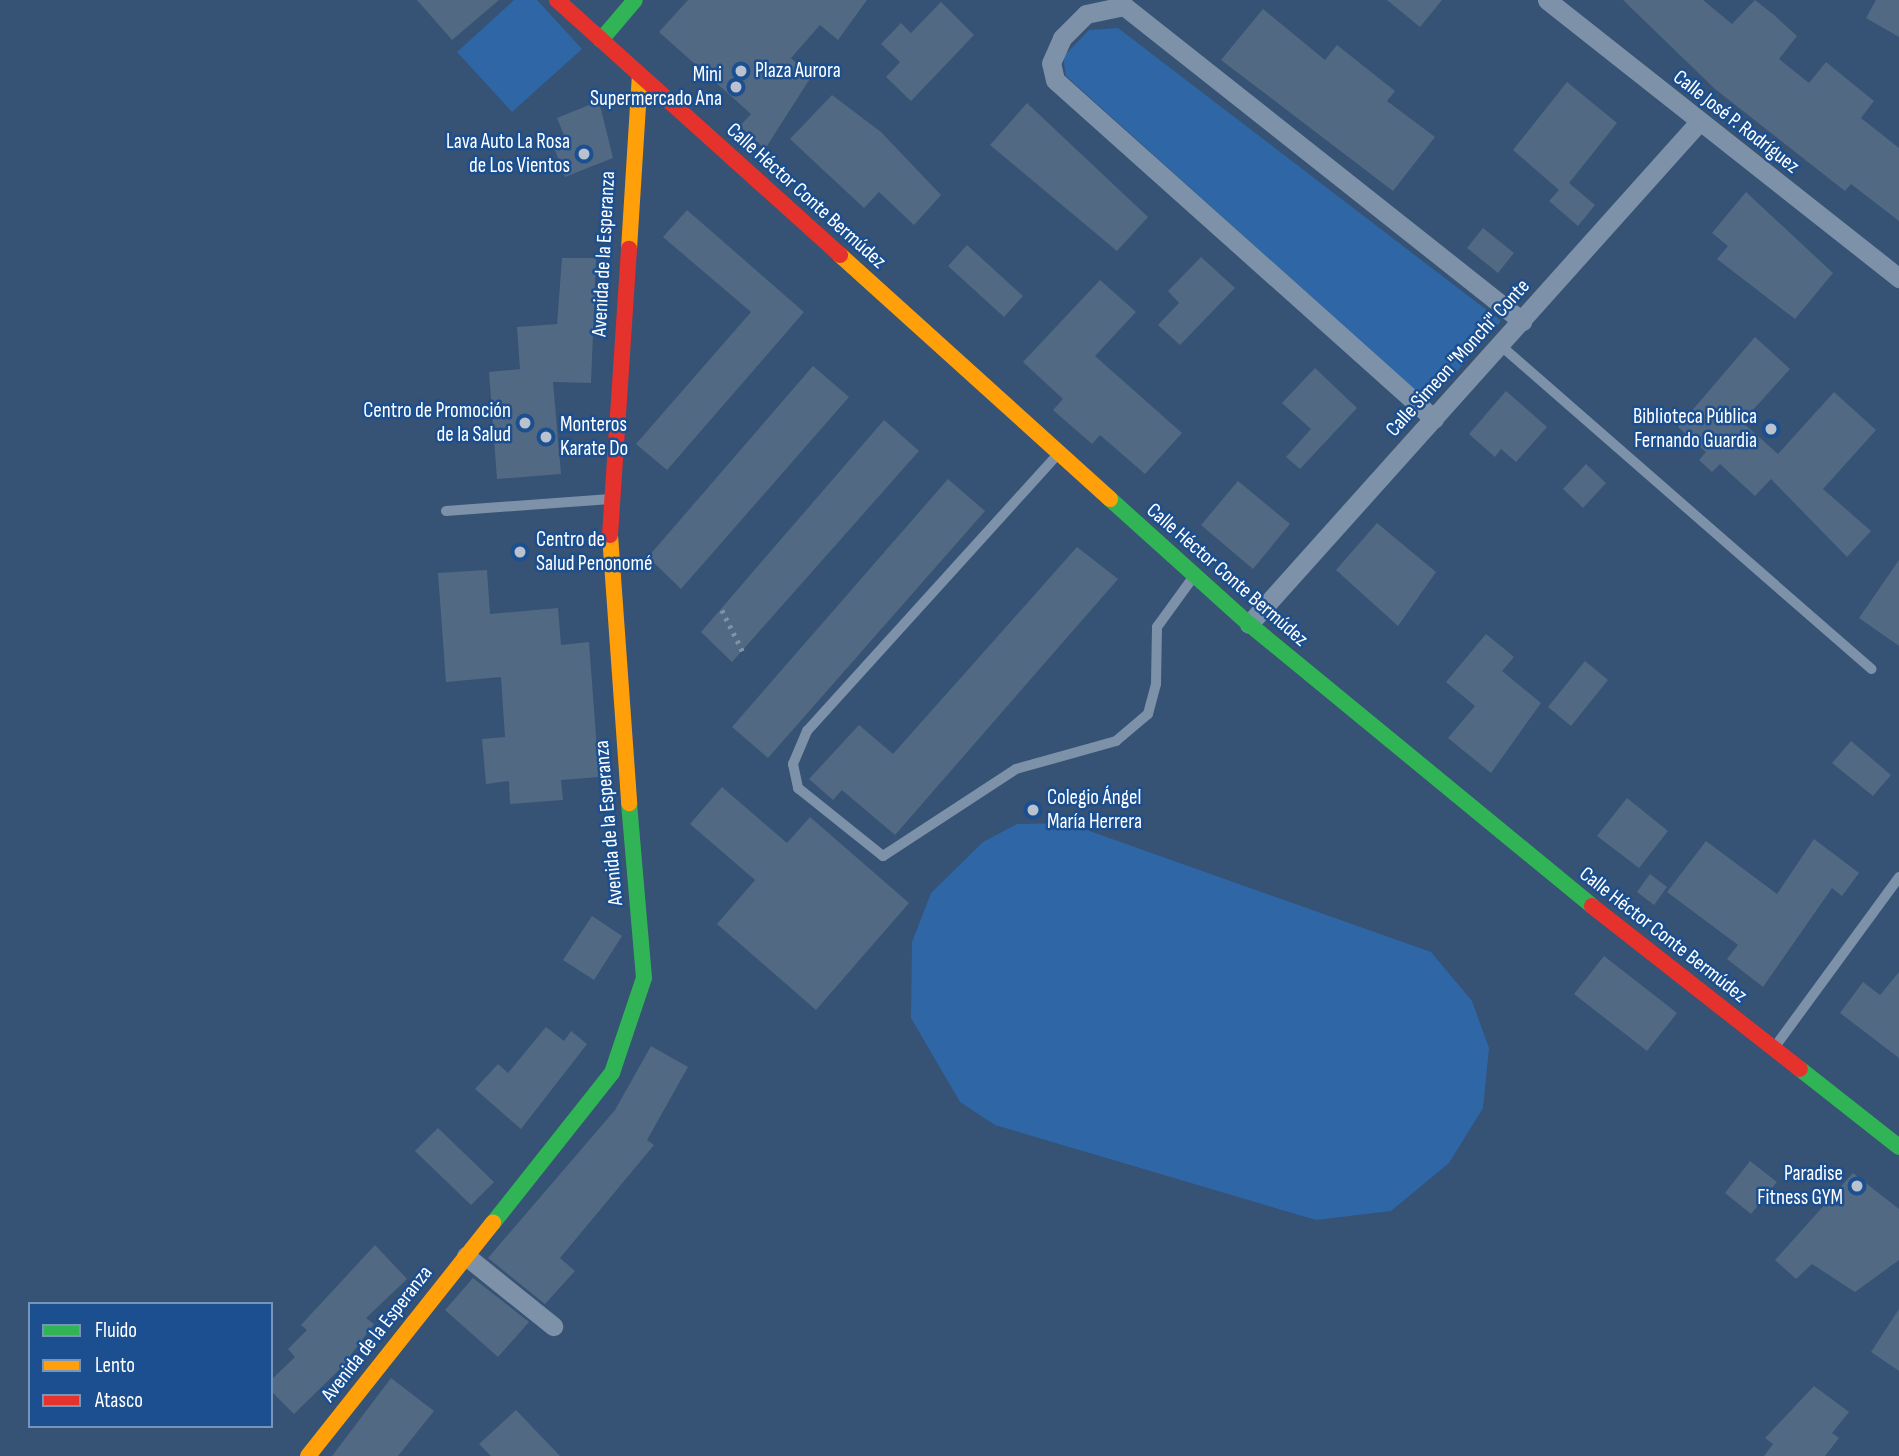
<!DOCTYPE html>
<meta charset="utf-8">
<style>
body{margin:0}
#map{position:relative;width:1899px;height:1456px;overflow:hidden;background:#365274;font-family:"Sofia Sans Condensed",sans-serif}
div>[style]{position:absolute}
.green>*{inset:0;background:#2f66a5}
.building>*{inset:0;background:#526984}
.path>*{height:4.5px;margin-top:-2.25px;transform-origin:0;background:repeating-linear-gradient(90deg,#7d92a8 0 3.5px,transparent 0 8.5px)}
.lane>*{height:10px;margin:-5px;padding:0 5px;transform-origin:5px;border-radius:5px;background:#7d92a8}
.street>*{height:19px;margin:-9.5px;padding:0 9.5px;transform-origin:9.5px;border-radius:9.5px;background:#7d92a8}
.fast>*{height:16px;margin:-8px;padding:0 8px;transform-origin:8px;border-radius:8px;background:#30b455}
.slow>*{height:16px;margin:-8px;padding:0 8px;transform-origin:8px;border-radius:8px;background:#ff9f0a}
.jam>*{height:16px;margin:-8px;padding:0 8px;transform-origin:8px;border-radius:8px;background:#e5322d}
.dots>*{width:19px;height:19px;translate:-50% -50%;box-sizing:border-box;border:4px solid #1b4f8f;border-radius:50%}
span{translate:-50% -50%;white-space:nowrap;text-align:center;line-height:1.15;-webkit-text-stroke:5px #1b4f8f;paint-order:stroke}
.poi-label{font-size:21px;color:#fff}
.left{translate:0 -50%;text-align:left}
.right{translate:-100% -50%;text-align:right}
.street-label{font-size:21px;color:#fff}
.legend{position:absolute;left:28px;top:1302px;width:245px;height:126px;box-sizing:border-box;background:#1b4f8f;border:2px solid #7695bc;margin:0;padding:9px 12px;list-style:none;font-size:21px;color:#fff}
.legend li{display:flex;align-items:center;gap:14px;height:35px}
.legend b{width:35px;border:2px solid #7695bc}
</style>
<div id="map">
<div class="green">
<div style="clip-path:polygon(514px 0,537px 0,582px 49px,512px 112px,457px 52px)"></div>
<div style="clip-path:polygon(1118px 28px,1501px 321px,1429px 403px,1066px 76px,1063px 57px,1089px 30px)"></div>
<div style="clip-path:polygon(1067px 823px,1431px 952px,1472px 1001px,1489px 1048px,1483px 1108px,1449px 1163px,1391px 1211px,1316px 1220px,995px 1125px,960px 1102px,911px 1018px,912px 942px,931px 893px,983px 842px,1017px 824px)"></div>
</div>
<div class="building">
<div style="clip-path:polygon(417px 0,499px 0,452px 40px)"></div>
<div style="clip-path:polygon(688px 0,867px 0,838px 40px,820px 25px,791px 58px,811px 77px,765px 149px,740px 126px,751px 114px,659px 32px)"></div>
<div style="clip-path:polygon(1387px 0,1442px 0,1420px 27px)"></div>
<div style="clip-path:polygon(1623px 0,1703px 0,1732px 24px,1755px 0,1774px 15px,1797px 36px,1779px 59px,1809px 83px,1826px 62px,1874px 101px,1861px 118px,1899px 148px,1899px 221px,1851px 184px,1845px 191px,1715px 89px)"></div>
<div style="clip-path:polygon(1876px 0,1899px 0,1899px 37px,1866px 18px)"></div>
<div style="clip-path:polygon(941px 2px,974px 35px,911px 101px,886px 77px,900px 62px,881px 44px,901px 23px,911px 33px)"></div>
<div style="clip-path:polygon(1263px 9px,1325px 60px,1337px 45px,1395px 91px,1387px 101px,1435px 137px,1393px 191px,1221px 60px)"></div>
<div style="clip-path:polygon(1567px 82px,1617px 123px,1569px 183px,1595px 205px,1578px 226px,1549px 201px,1559px 190px,1513px 150px)"></div>
<div style="clip-path:polygon(832px 95px,881px 132px,941px 195px,914px 225px,879px 192px,864px 208px,790px 139px)"></div>
<div style="clip-path:polygon(599px 101px,613px 158px,565px 177px,555px 150px,568px 145px,557px 118px)"></div>
<div style="clip-path:polygon(1027px 103px,1148px 217px,1117px 251px,990px 145px)"></div>
<div style="clip-path:polygon(1746px 192px,1833px 273px,1795px 319px,1717px 259px,1728px 246px,1712px 233px)"></div>
<div style="clip-path:polygon(687px 210px,804px 312px,667px 470px,636px 444px,751px 312px,663px 237px)"></div>
<div style="clip-path:polygon(1483px 228px,1514px 253px,1498px 273px,1467px 248px)"></div>
<div style="clip-path:polygon(967px 245px,1023px 296px,1004px 317px,948px 266px)"></div>
<div style="clip-path:polygon(1201px 257px,1235px 288px,1180px 345px,1158px 325px,1179px 303px,1168px 291px)"></div>
<div style="clip-path:polygon(562px 258px,596px 258px,591px 383px,553px 382px,561px 474px,497px 479px,489px 372px,520px 369px,517px 327px,557px 324px)"></div>
<div style="clip-path:polygon(1100px 280px,1136px 312px,1095px 356px,1182px 433px,1145px 474px,1100px 435px,1092px 444px,1053px 410px,1063px 399px,1023px 362px)"></div>
<div style="clip-path:polygon(1755px 337px,1790px 369px,1742px 422px,1778px 454px,1834px 392px,1876px 430px,1823px 489px,1871px 531px,1847px 557px,1771px 479px,1755px 496px,1720px 464px,1712px 472px,1699px 460px,1706px 452px,1678px 427px)"></div>
<div style="clip-path:polygon(813px 366px,849px 397px,681px 589px,648px 557px)"></div>
<div style="clip-path:polygon(1315px 368px,1357px 408px,1300px 469px,1286px 457px,1311px 429px,1282px 403px)"></div>
<div style="clip-path:polygon(1506px 391px,1547px 427px,1516px 462px,1501px 449px,1495px 457px,1469px 434px)"></div>
<div style="clip-path:polygon(884px 420px,919px 451px,732px 662px,701px 632px)"></div>
<div style="clip-path:polygon(1586px 464px,1606px 483px,1583px 508px,1563px 489px)"></div>
<div style="clip-path:polygon(948px 479px,985px 511px,768px 758px,732px 727px)"></div>
<div style="clip-path:polygon(1238px 481px,1290px 524px,1253px 569px,1201px 525px)"></div>
<div style="clip-path:polygon(1377px 523px,1436px 572px,1398px 626px,1336px 570px)"></div>
<div style="clip-path:polygon(1077px 547px,1118px 579px,895px 835px,842px 790px,833px 800px,809px 779px,859px 725px,893px 754px)"></div>
<div style="clip-path:polygon(1899px 560px,1899px 646px,1859px 618px)"></div>
<div style="clip-path:polygon(487px 570px,490px 614px,558px 608px,561px 645px,589px 642px,599px 777px,561px 780px,563px 800px,510px 804px,509px 781px,486px 784px,482px 739px,505px 737px,501px 677px,446px 682px,438px 573px)"></div>
<div style="clip-path:polygon(1486px 634px,1514px 657px,1502px 671px,1541px 703px,1491px 773px,1448px 738px,1475px 706px,1446px 682px)"></div>
<div style="clip-path:polygon(1585px 661px,1608px 680px,1571px 726px,1548px 707px)"></div>
<div style="clip-path:polygon(1851px 741px,1891px 775px,1873px 796px,1832px 763px)"></div>
<div style="clip-path:polygon(722px 787px,787px 843px,810px 817px,909px 903px,816px 1010px,717px 924px,755px 880px,690px 824px)"></div>
<div style="clip-path:polygon(1627px 798px,1668px 831px,1639px 868px,1597px 836px)"></div>
<div style="clip-path:polygon(1814px 839px,1859px 873px,1842px 896px,1832px 888px,1763px 987px,1727px 959px,1738px 945px,1667px 892px,1706px 841px,1777px 894px)"></div>
<div style="clip-path:polygon(1650px 874px,1667px 887px,1654px 905px,1637px 892px)"></div>
<div style="clip-path:polygon(592px 916px,622px 936px,594px 980px,563px 960px)"></div>
<div style="clip-path:polygon(1604px 956px,1677px 1013px,1647px 1051px,1574px 994px)"></div>
<div style="clip-path:polygon(1899px 972px,1899px 1058px,1840px 1013px,1863px 982px,1880px 995px)"></div>
<div style="clip-path:polygon(546px 1027px,564px 1041px,571px 1031px,587px 1044px,521px 1129px,475px 1089px,498px 1064px,508px 1073px)"></div>
<div style="clip-path:polygon(651px 1046px,688px 1067px,647px 1140px,654px 1145px,560px 1258px,575px 1271px,545px 1304px,488px 1258px,615px 1110px)"></div>
<div style="clip-path:polygon(438px 1128px,494px 1182px,471px 1205px,415px 1151px)"></div>
<div style="clip-path:polygon(1750px 1161px,1777px 1182px,1751px 1214px,1725px 1193px)"></div>
<div style="clip-path:polygon(1853px 1173px,1899px 1209px,1899px 1260px,1855px 1292px,1812px 1264px,1796px 1279px,1775px 1260px)"></div>
<div style="clip-path:polygon(375px 1245px,407px 1279px,366px 1318px,374px 1324px,341px 1368px,294px 1414px,271px 1391px,271px 1380px,295px 1357px,288px 1349px,307px 1330px,301px 1325px)"></div>
<div style="clip-path:polygon(473px 1278px,529px 1322px,498px 1357px,445px 1310px)"></div>
<div style="clip-path:polygon(1899px 1309px,1899px 1371px,1871px 1352px)"></div>
<div style="clip-path:polygon(391px 1378px,434px 1411px,398px 1456px,332px 1456px)"></div>
<div style="clip-path:polygon(1814px 1386px,1849px 1412px,1832px 1433px,1839px 1438px,1825px 1456px,1764px 1456px,1773px 1444px,1765px 1438px)"></div>
<div style="clip-path:polygon(516px 1410px,560px 1456px,491px 1456px,479px 1444px)"></div>
</div>
<div class="path">
<div style="left:722px;top:610px;width:47px;rotate:63.4deg"></div>
</div>
<div class="lane">
<div style="left:1500px;top:345px;width:493px;rotate:41.1deg"></div>
<div style="left:1059px;top:453px;width:375px;rotate:132.2deg"></div>
<div style="left:807px;top:731px;width:36px;rotate:113deg"></div>
<div style="left:793px;top:764px;width:25px;rotate:78deg"></div>
<div style="left:798px;top:788px;width:109px;rotate:38.7deg"></div>
<div style="left:883px;top:856px;width:159px;rotate:-33.2deg"></div>
<div style="left:1016px;top:769px;width:104px;rotate:-15.6deg"></div>
<div style="left:1116px;top:741px;width:42px;rotate:-40.2deg"></div>
<div style="left:1148px;top:714px;width:31px;rotate:-75deg"></div>
<div style="left:1156px;top:684px;width:57px;rotate:-89deg"></div>
<div style="left:1157px;top:627px;width:63px;rotate:-54deg"></div>
<div style="left:446px;top:511px;width:165px;rotate:-4.2deg"></div>
<div style="left:1774px;top:1048px;width:212px;rotate:-53.8deg"></div>
</div>
<div class="street">
<div style="left:1547px;top:0;width:449px;rotate:38.3deg"></div>
<div style="left:1434px;top:419px;width:508px;rotate:-138.19deg"></div>
<div style="left:1055px;top:80px;width:17px;rotate:-103deg"></div>
<div style="left:1051px;top:63px;width:27px;rotate:-66deg"></div>
<div style="left:1062px;top:38px;width:34px;rotate:-45deg"></div>
<div style="left:1086px;top:14px;width:39px;rotate:-12deg"></div>
<div style="left:1124px;top:6px;width:508px;rotate:38.36deg"></div>
<div style="left:1249px;top:624px;width:674px;rotate:-48.13deg"></div>
<div style="left:466px;top:1256px;width:112px;rotate:38.8deg"></div>
</div>
<div class="fast">
<div style="left:601px;top:40px;width:52px;rotate:-49.6deg"></div>
<div style="left:1110px;top:499px;width:187px;rotate:42deg"></div>
<div style="left:1249px;top:624px;width:444px;rotate:39.4deg"></div>
<div style="left:1800px;top:1069px;width:126px;rotate:38.2deg"></div>
<div style="left:493px;top:1223px;width:191px;rotate:-51.6deg"></div>
<div style="left:612px;top:1073px;width:100px;rotate:-71.4deg"></div>
<div style="left:644px;top:978px;width:176px;rotate:-94.9deg"></div>
</div>
<div class="slow">
<div style="left:629px;top:249px;width:174px;rotate:-86.4deg"></div>
<div style="left:840px;top:255px;width:364px;rotate:42.1deg"></div>
<div style="left:610px;top:535px;width:269px;rotate:85.9deg"></div>
<div style="left:308px;top:1456px;width:298px;rotate:-51.6deg"></div>
</div>
<div class="jam">
<div style="left:557px;top:0;width:381px;rotate:42deg"></div>
<div style="left:610px;top:535px;width:287px;rotate:-86.2deg"></div>
<div style="left:1592px;top:906px;width:264px;rotate:38.1deg"></div>
</div>
<div class="dots">
<div style="left:741px;top:71px;background:#b9c2ce"></div>
<div style="left:736px;top:87px;background:#b9c2ce"></div>
<div style="left:584px;top:154px;background:#b9c2ce"></div>
<div style="left:525px;top:423px;background:#b9c2ce"></div>
<div style="left:1771px;top:429px;background:#b9c2ce"></div>
<div style="left:546px;top:437px;background:#b9c2ce"></div>
<div style="left:520px;top:552px;background:#b9c2ce"></div>
<div style="left:1033px;top:810px;background:#b9c2ce"></div>
<div style="left:1857px;top:1186px;background:#b9c2ce"></div>
</div>
<div class="poi-label">
<span class="left" style="left:755px;top:71px">Plaza Aurora</span>
<span class="right" style="left:722px;top:87px">Mini<br>Supermercado Ana</span>
<span class="right" style="left:570px;top:154px">Lava Auto La Rosa<br>de Los Vientos</span>
<span class="right" style="left:511px;top:423px">Centro de Promoción<br>de la Salud</span>
<span class="right" style="left:1757px;top:429px">Biblioteca Pública<br>Fernando Guardia</span>
<span class="left" style="left:560px;top:437px">Monteros<br>Karate Do</span>
<span class="left" style="left:536px;top:552px">Centro de<br>Salud Penonomé</span>
<span class="left" style="left:1047px;top:810px">Colegio Ángel<br>María Herrera</span>
<span class="right" style="left:1843px;top:1186px">Paradise<br>Fitness GYM</span>
</div>
<div class="street-label">
<span style="left:1736px;top:122px;rotate:38deg">Calle José P. Rodríguez</span>
<span style="left:806px;top:196px;rotate:42deg">Calle Héctor Conte Bermúdez</span>
<span style="left:604px;top:254px;rotate:-87deg">Avenida de la Esperanza</span>
<span style="left:1458px;top:358px;rotate:-48deg">Calle Simeon "Monchi" Conte</span>
<span style="left:1227px;top:575px;rotate:41deg">Calle Héctor Conte Bermúdez</span>
<span style="left:609px;top:823px;rotate:-95deg">Avenida de la Esperanza</span>
<span style="left:1663px;top:935px;rotate:38deg">Calle Héctor Conte Bermúdez</span>
<span style="left:377px;top:1334px;rotate:-52deg">Avenida de la Esperanza</span>
</div>
<ul class="legend">
<li><b style="height:9px;background:#30b455"></b>Fluido</li>
<li><b style="height:9px;background:#ff9f0a"></b>Lento</li>
<li><b style="height:9px;background:#e5322d"></b>Atasco</li>
</ul>
</div>
